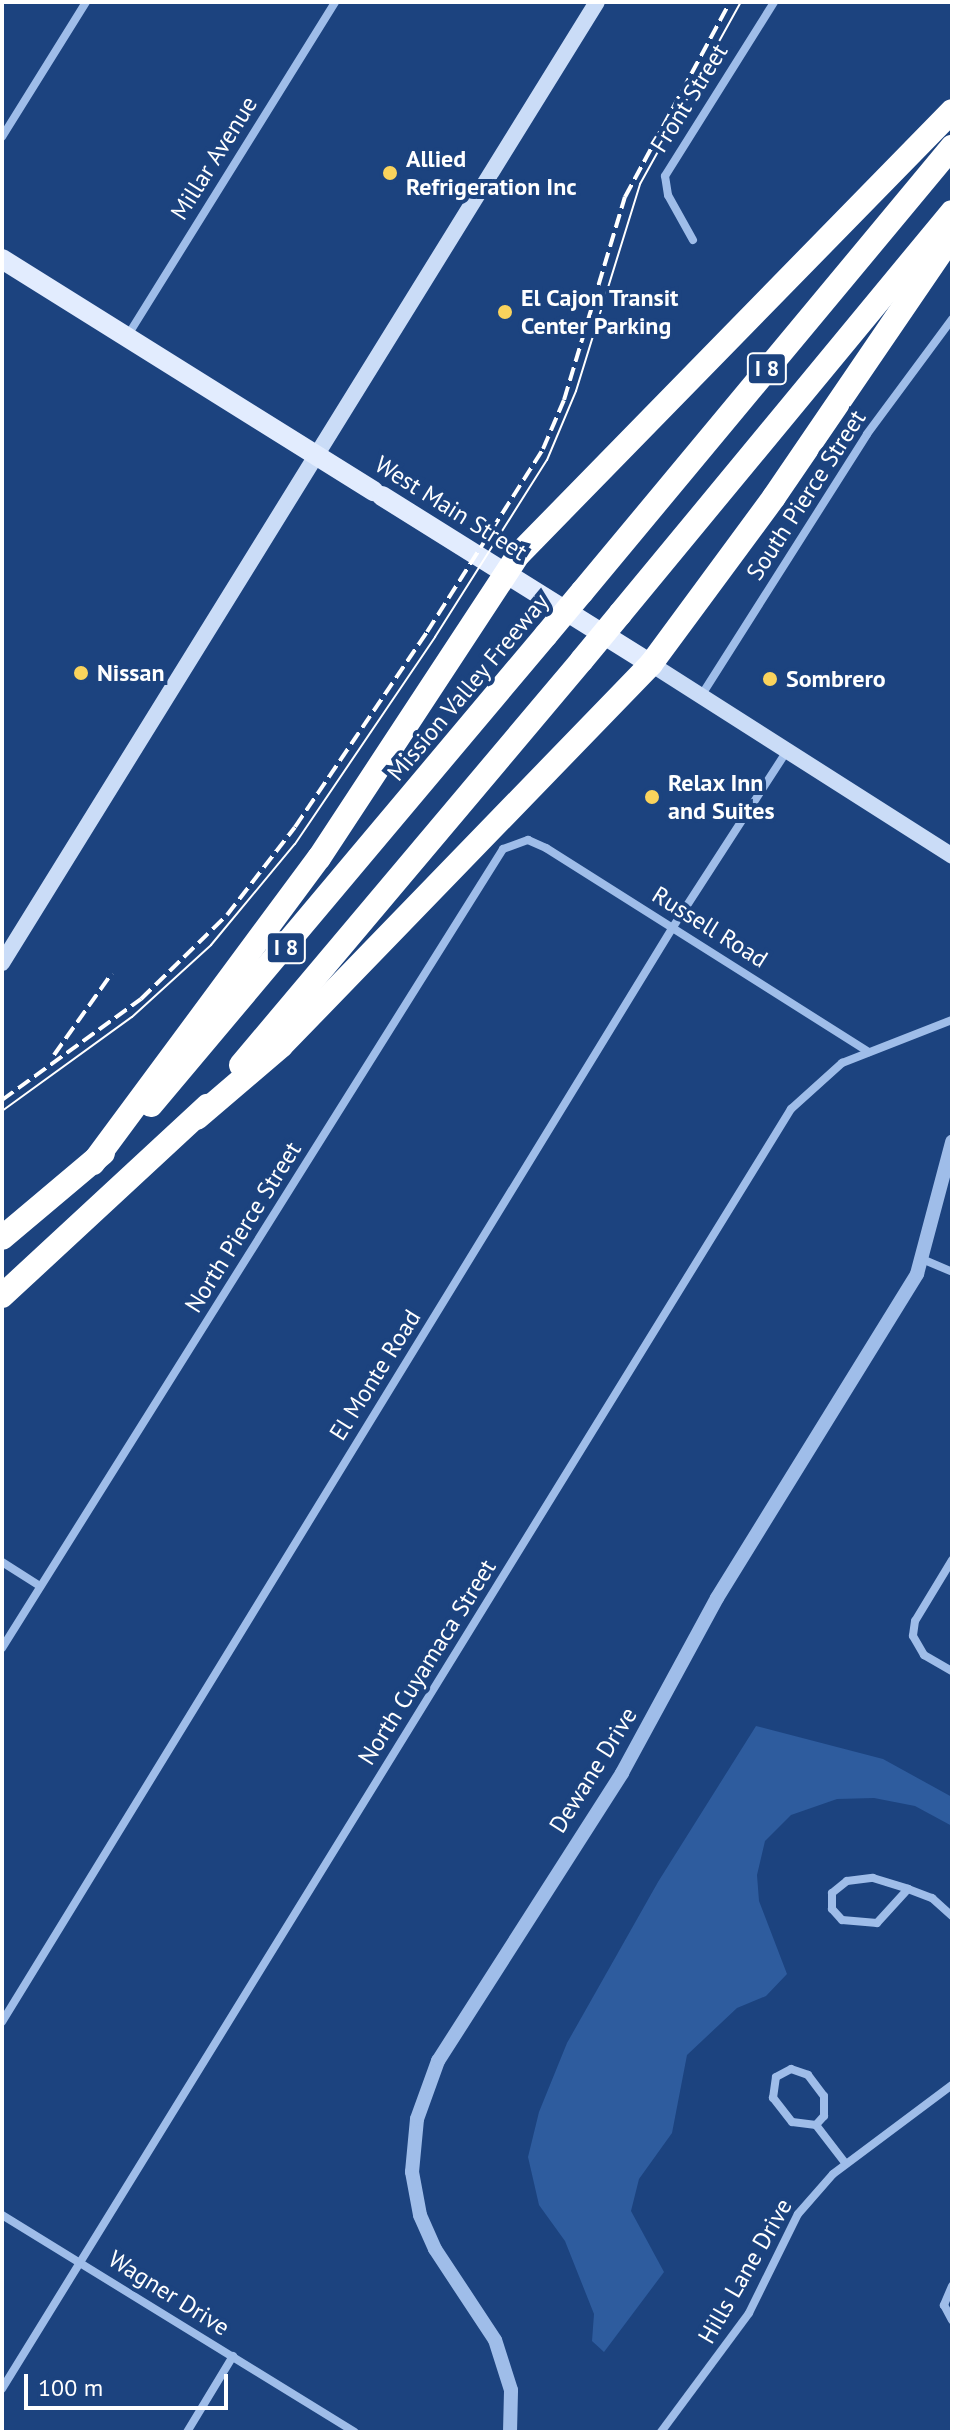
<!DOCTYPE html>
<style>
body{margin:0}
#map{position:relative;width:954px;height:2434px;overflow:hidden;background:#1c437f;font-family:"PT Sans",sans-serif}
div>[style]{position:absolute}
.green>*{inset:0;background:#2e5c9e}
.minor>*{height:8px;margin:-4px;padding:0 4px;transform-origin:4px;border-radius:4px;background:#9fbde9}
.tertiary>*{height:14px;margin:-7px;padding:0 7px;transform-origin:7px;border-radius:7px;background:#9fbde9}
.secondary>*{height:16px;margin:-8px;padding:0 8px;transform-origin:8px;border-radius:8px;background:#cadcf7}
.primary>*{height:20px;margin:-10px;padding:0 10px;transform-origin:10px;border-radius:10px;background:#e2ecfe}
.motorway>*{height:24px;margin:-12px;padding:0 12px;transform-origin:12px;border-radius:12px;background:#fff}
.tram>*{height:2px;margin:-1px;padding:0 1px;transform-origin:1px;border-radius:1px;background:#fff}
.rail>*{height:4px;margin-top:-2px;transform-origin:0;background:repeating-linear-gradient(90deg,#fff 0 14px,transparent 0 20px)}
.motorway-bridge>*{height:24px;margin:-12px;padding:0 12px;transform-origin:12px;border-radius:12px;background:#fff}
.dots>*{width:22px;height:22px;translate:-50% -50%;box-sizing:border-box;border:4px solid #1c437f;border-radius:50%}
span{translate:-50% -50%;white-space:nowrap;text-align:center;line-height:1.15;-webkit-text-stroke:8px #1c437f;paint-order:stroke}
.shield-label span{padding:2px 6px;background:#1c437f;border:2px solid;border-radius:6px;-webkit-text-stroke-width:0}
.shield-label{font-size:22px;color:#fff;font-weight:700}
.street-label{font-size:24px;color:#fff}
.poi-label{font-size:24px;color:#fff;font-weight:700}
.left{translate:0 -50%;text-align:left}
.frame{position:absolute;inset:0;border:4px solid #fff;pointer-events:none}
.scale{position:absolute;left:24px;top:2374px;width:204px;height:36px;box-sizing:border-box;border:4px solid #fff;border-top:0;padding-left:10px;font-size:24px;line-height:28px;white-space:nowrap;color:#fff;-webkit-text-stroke:6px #1c437f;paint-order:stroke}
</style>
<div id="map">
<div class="green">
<div style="clip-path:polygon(756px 1726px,883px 1759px,952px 1797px,952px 1826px,915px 1806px,874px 1798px,837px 1799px,791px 1815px,765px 1841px,757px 1875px,759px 1901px,787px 1974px,766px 1996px,737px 2008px,687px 2055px,672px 2133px,639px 2179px,631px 2211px,664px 2272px,604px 2352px,592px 2341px,594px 2314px,565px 2241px,539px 2205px,528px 2157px,539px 2112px,567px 2043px,658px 1882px)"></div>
</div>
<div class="minor">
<div style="left:2px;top:137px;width:159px;rotate:-58.1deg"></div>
<div style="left:693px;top:240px;width:51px;rotate:-119.1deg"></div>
<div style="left:668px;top:195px;width:19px;rotate:-99deg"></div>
<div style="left:665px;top:176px;width:205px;rotate:-57.9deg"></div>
<div style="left:128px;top:335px;width:392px;rotate:-58.1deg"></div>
<div style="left:701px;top:696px;width:310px;rotate:-57.6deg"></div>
<div style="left:867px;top:434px;width:143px;rotate:-53.5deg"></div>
<div style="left:922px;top:1259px;width:33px;rotate:23deg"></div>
<div style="left:952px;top:1560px;width:71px;rotate:121.2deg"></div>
<div style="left:915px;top:1621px;width:15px;rotate:98deg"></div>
<div style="left:913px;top:1636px;width:22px;rotate:60deg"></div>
<div style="left:924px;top:1655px;width:32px;rotate:30deg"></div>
<div style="left:2px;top:1562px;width:45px;rotate:32.3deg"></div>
<div style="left:2px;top:1648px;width:943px;rotate:-57.91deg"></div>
<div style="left:503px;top:849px;width:27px;rotate:-20deg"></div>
<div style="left:528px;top:840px;width:20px;rotate:24deg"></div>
<div style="left:546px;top:848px;width:382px;rotate:32.3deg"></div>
<div style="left:908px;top:1889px;width:46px;rotate:132.4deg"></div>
<div style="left:877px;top:1923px;width:35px;rotate:-175deg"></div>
<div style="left:842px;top:1920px;width:15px;rotate:-132deg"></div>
<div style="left:832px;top:1909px;width:16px;rotate:-90deg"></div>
<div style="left:832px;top:1893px;width:19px;rotate:-39deg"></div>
<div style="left:847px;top:1881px;width:26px;rotate:-7deg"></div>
<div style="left:873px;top:1878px;width:37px;rotate:17deg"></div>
<div style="left:908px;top:1889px;width:26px;rotate:21deg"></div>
<div style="left:932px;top:1898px;width:27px;rotate:42deg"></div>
<div style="left:2px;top:2022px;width:1284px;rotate:-58.5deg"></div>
<div style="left:673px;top:927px;width:210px;rotate:-57.1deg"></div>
<div style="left:791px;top:2069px;width:18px;rotate:19deg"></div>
<div style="left:808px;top:2075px;width:26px;rotate:53deg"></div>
<div style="left:824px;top:2096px;width:20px;rotate:90deg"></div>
<div style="left:824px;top:2116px;width:12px;rotate:132deg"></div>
<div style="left:816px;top:2125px;width:24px;rotate:-173deg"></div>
<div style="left:792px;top:2122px;width:31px;rotate:-128deg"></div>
<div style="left:773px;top:2098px;width:21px;rotate:-82deg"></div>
<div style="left:776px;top:2077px;width:17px;rotate:-28deg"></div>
<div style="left:816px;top:2125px;width:49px;rotate:52.4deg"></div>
<div style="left:2px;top:2215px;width:414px;rotate:31.6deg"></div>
<div style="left:952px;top:2286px;width:21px;rotate:113deg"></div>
<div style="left:944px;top:2305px;width:17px;rotate:62deg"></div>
<div style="left:2px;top:2389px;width:1504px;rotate:-58.35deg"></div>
<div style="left:791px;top:1109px;width:69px;rotate:-42deg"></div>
<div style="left:842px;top:1063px;width:118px;rotate:-21.4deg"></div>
<div style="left:187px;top:2432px;width:89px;rotate:-58.8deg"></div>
<div style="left:661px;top:2432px;width:148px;rotate:-53.5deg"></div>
<div style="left:749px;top:2313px;width:110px;rotate:-63.7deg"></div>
<div style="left:798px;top:2214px;width:53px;rotate:-48.8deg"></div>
<div style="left:833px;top:2174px;width:149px;rotate:-36.8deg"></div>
</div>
<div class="tertiary">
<div style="left:510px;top:2432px;width:42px;rotate:-88.6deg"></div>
<div style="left:511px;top:2390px;width:52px;rotate:-107.7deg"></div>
<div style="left:495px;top:2340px;width:109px;rotate:-123.4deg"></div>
<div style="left:435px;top:2249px;width:37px;rotate:-114deg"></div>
<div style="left:420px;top:2215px;width:44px;rotate:-100.5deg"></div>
<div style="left:412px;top:2172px;width:53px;rotate:-84.6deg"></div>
<div style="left:417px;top:2119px;width:62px;rotate:-70.1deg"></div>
<div style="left:438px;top:2061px;width:342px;rotate:-57.4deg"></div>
<div style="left:622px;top:1773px;width:199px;rotate:-61.5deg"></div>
<div style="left:717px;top:1598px;width:381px;rotate:-58.3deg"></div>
<div style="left:917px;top:1274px;width:137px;rotate:-75.1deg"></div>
</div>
<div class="secondary">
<div style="left:651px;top:664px;width:357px;rotate:32.5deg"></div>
<div style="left:2px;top:963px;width:1130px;rotate:-58.24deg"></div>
</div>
<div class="primary">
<div style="left:2px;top:259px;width:438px;rotate:32deg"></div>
<div style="left:382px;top:496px;width:317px;rotate:32deg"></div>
</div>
<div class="motorway">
<div style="left:582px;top:592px;width:579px;rotate:-50.26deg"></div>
<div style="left:620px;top:614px;width:521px;rotate:-50.45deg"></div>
<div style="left:241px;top:1065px;width:529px;rotate:-49.9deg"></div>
<div style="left:151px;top:1105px;width:614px;rotate:-49.96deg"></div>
<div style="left:197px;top:1118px;width:111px;rotate:-40.6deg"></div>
<div style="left:281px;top:1046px;width:532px;rotate:-45.91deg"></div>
<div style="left:651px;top:664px;width:207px;rotate:-53.6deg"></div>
<div style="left:774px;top:497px;width:316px;rotate:-55.7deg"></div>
<div style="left:93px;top:1163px;width:380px;rotate:-53.5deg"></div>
<div style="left:319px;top:858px;width:364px;rotate:-56.7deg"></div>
<div style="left:519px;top:554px;width:619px;rotate:-45.65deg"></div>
<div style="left:2px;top:1238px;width:132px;rotate:-40.1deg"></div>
<div style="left:2px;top:1296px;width:280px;rotate:-42.8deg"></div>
</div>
<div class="tram">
<div style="left:2px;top:1111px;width:160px;rotate:-35.9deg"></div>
<div style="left:132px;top:1017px;width:107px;rotate:-42.3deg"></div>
<div style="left:211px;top:945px;width:131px;rotate:-50.3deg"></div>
<div style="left:295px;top:844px;width:250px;rotate:-55.9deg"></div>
<div style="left:435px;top:637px;width:209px;rotate:-57.7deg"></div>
<div style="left:547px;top:460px;width:75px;rotate:-67.2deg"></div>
<div style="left:576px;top:391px;width:217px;rotate:-72.8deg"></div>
<div style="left:640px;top:184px;width:208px;rotate:-61deg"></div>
</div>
<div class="rail">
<div style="left:54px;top:1055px;width:100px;rotate:-54.7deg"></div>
<div style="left:2px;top:1100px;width:172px;rotate:-36deg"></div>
<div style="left:141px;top:999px;width:120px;rotate:-44.3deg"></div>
<div style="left:227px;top:915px;width:111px;rotate:-52.3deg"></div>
<div style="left:295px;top:827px;width:235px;rotate:-55.9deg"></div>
<div style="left:427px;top:632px;width:217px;rotate:-57.6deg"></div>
<div style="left:543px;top:449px;width:53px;rotate:-66.8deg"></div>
<div style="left:564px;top:400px;width:212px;rotate:-73.3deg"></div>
<div style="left:625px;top:197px;width:221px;rotate:-61.7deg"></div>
</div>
<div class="motorway-bridge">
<div style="left:546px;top:635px;width:56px;rotate:-50.1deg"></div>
<div style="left:582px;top:660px;width:60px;rotate:-50.4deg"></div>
</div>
<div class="dots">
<div style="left:390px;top:173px;background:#fad35c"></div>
<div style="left:505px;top:312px;background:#fad35c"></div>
<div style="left:81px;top:673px;background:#fad35c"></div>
<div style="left:770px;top:679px;background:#fad35c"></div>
<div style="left:652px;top:797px;background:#fad35c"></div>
</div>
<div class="shield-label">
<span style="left:767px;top:369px">I 8</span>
<span style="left:286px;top:948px">I 8</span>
</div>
<div class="street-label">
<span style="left:689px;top:98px;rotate:-58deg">Front Street</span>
<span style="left:214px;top:158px;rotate:-58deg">Millar Avenue</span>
<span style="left:806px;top:495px;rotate:-57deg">South Pierce Street</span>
<span style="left:451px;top:508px;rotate:32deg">West Main Street</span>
<span style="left:468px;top:687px;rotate:-50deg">Mission Valley Freeway</span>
<span style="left:710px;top:927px;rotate:32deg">Russell Road</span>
<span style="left:243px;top:1227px;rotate:-58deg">North Pierce Street</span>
<span style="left:375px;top:1375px;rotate:-58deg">El Monte Road</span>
<span style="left:427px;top:1662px;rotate:-58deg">North Cuyamaca Street</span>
<span style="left:593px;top:1770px;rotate:-58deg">Dewane Drive</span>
<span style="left:745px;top:2271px;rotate:-60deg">Hills Lane Drive</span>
<span style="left:169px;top:2293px;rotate:32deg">Wagner Drive</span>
</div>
<div class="poi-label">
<span class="left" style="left:406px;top:173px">Allied<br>Refrigeration Inc</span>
<span class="left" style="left:521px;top:312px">El Cajon Transit<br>Center Parking</span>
<span class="left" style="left:97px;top:673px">Nissan</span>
<span class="left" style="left:786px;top:679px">Sombrero</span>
<span class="left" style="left:668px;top:797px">Relax Inn<br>and Suites</span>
</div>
<div class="frame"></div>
<div class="scale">100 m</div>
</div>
